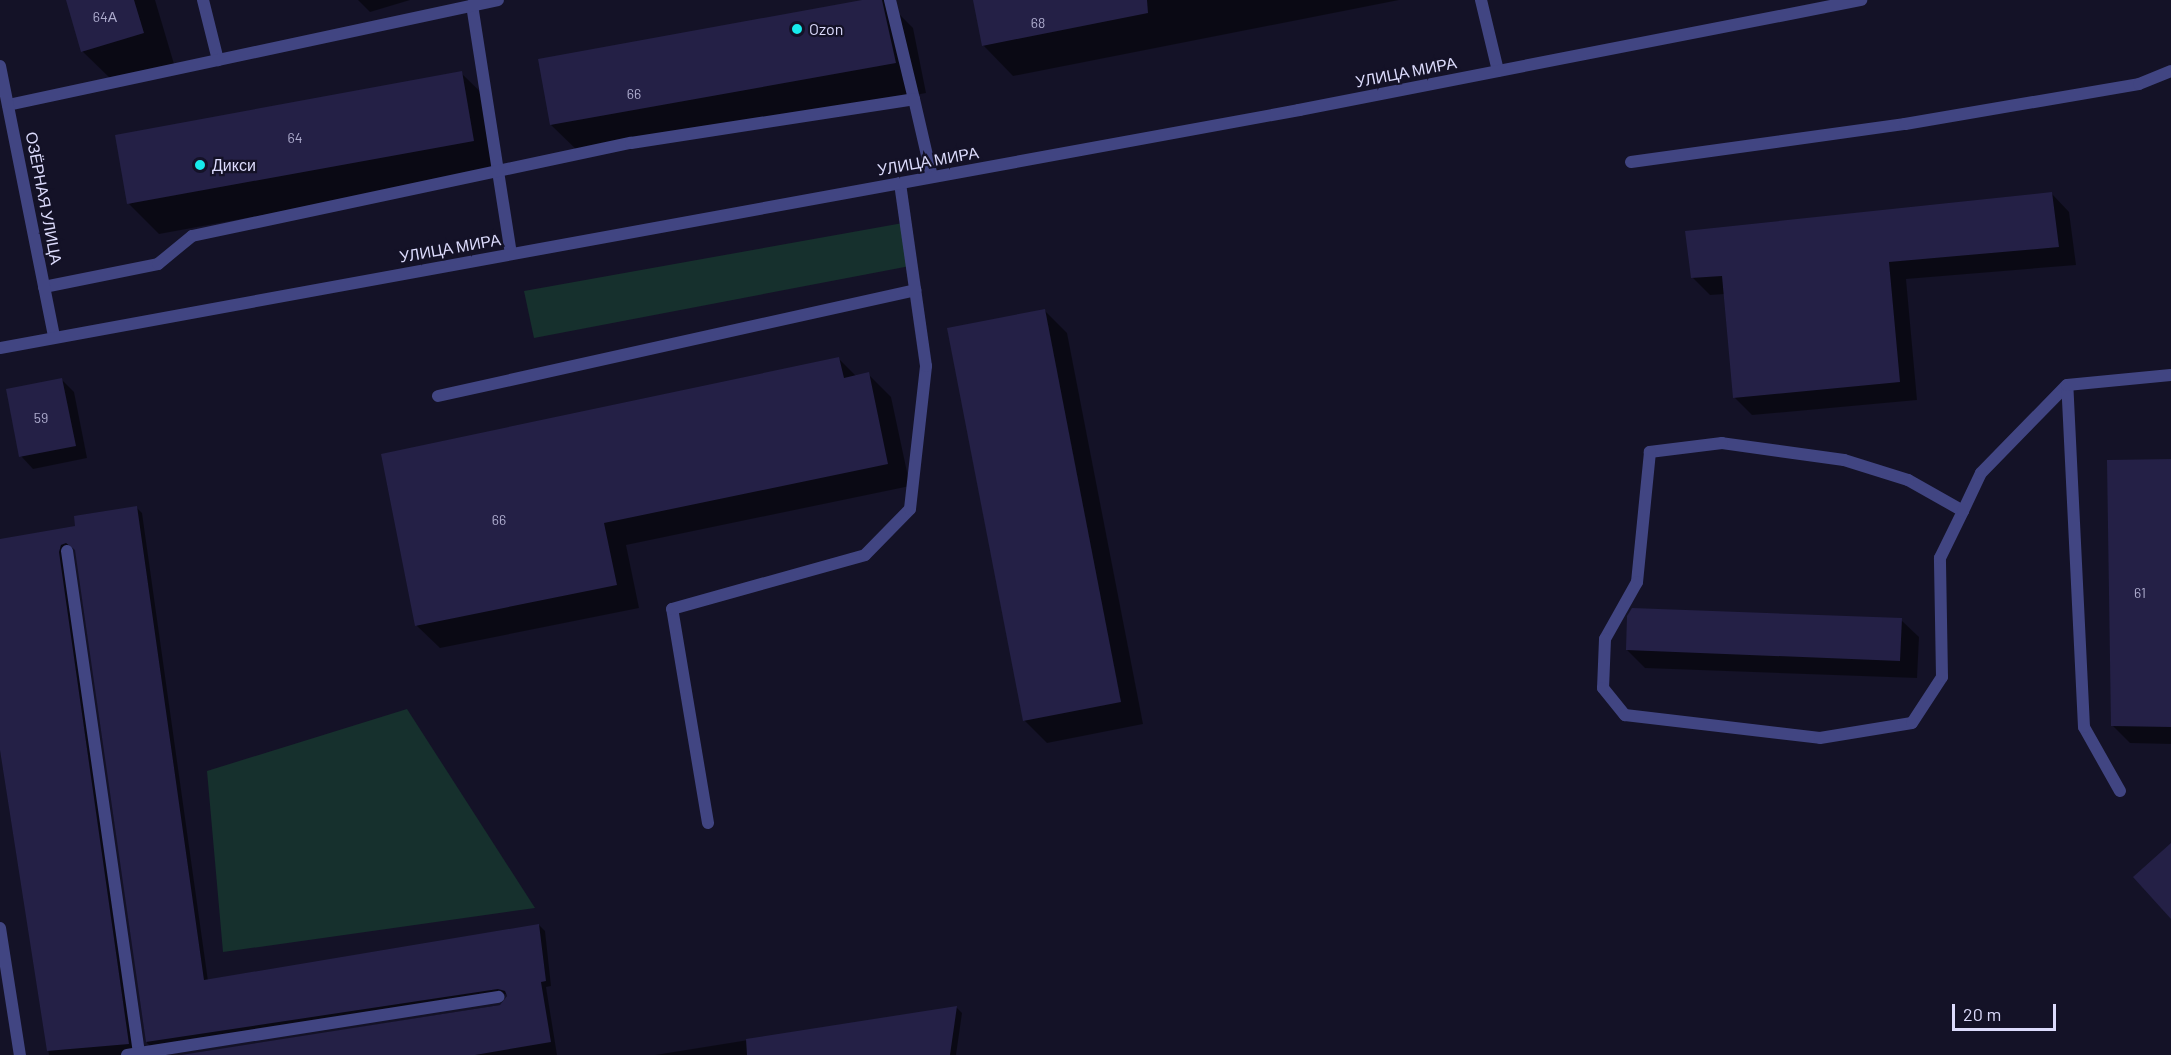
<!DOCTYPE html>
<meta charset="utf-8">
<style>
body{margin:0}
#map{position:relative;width:2171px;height:1055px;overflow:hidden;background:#141227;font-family:Barlow,sans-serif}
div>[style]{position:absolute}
.green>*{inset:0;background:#16302d}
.shadow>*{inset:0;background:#0007}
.building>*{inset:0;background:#242046}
.service>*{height:12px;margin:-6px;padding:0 6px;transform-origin:6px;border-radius:6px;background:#414582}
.minor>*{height:12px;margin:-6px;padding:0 6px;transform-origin:6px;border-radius:6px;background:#414582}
.dots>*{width:16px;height:16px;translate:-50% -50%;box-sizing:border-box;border:3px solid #141227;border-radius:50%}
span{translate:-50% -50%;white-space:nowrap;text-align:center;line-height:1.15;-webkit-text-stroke:4.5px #141227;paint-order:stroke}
.number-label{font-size:14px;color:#aeacce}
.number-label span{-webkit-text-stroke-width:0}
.poi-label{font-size:16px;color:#dcdbfc}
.left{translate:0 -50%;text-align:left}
.street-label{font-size:16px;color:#dcdbfc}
.scale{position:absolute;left:1952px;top:1004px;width:104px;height:27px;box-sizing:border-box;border:3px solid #dcdbfc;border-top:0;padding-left:8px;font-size:18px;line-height:21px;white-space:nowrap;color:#dcdbfc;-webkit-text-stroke:4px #141227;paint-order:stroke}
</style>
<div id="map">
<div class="green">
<div style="clip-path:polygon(903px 223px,910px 266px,534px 338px,524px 291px)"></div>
<div style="clip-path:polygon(407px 709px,535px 908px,223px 952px,207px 771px)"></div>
</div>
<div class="shadow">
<div style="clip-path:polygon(68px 0,155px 0,174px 64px,113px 81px,82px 51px)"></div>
<div style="clip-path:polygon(358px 0,410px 0,370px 12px)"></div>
<div style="clip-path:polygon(870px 0,885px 0,913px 28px,926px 93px,582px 155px,551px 125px)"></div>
<div style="clip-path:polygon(974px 0,1399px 0,1013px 76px,983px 45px)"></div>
<div style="clip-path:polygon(461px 73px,492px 103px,504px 171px,159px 234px,129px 204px)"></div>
<div style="clip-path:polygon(2052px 194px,2069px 212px,2076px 265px,1906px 279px,1917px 400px,1752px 415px,1734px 397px,1725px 294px,1710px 295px,1692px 277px)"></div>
<div style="clip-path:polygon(1044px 310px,1067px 333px,1143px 724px,1047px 743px,1024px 720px)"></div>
<div style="clip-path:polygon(839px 359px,856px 376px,868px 374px,891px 397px,910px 486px,626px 545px,639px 608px,440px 648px,417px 626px,383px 455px)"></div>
<div style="clip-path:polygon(62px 380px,74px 392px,87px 458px,33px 469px,21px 456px)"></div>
<div style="clip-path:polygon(2171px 461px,2171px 744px,2130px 743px,2113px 726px)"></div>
<div style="clip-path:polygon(136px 507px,142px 513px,208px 981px,539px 925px,545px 931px,551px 986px,546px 987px,557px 1055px,189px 1055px,506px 1004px,507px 995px,505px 994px,153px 1049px,147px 1043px,77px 549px,68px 549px,135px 1052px,129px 1055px,49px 1055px,0 740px,0 541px,77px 527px)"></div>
<div style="clip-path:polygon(1901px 620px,1919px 637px,1917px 678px,1645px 668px,1627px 650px)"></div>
<div style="clip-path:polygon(956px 1007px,962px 1013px,956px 1055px,655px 1055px)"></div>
</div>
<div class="building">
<div style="clip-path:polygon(66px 0,134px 0,144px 33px,81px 52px)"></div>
<div style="clip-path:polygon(862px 0,882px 0,896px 63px,550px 125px,538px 59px)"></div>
<div style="clip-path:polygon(973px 0,1147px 0,1148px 13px,982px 46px)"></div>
<div style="clip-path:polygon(462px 71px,474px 141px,127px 204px,115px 135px)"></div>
<div style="clip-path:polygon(2052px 192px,2059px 247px,1889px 262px,1900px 382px,1733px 398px,1722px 276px,1691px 278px,1685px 231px)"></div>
<div style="clip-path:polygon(1045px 309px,1121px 702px,1023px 721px,947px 328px)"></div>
<div style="clip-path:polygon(839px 357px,844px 378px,869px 372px,888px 464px,604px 523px,617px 585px,415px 626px,381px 454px)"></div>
<div style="clip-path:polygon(62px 378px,76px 446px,19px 457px,6px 389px)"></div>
<div style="clip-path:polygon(2171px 459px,2171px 727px,2111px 726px,2107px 460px)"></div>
<div style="clip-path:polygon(137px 506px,204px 980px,539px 924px,546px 981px,541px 982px,551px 1042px,475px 1055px,181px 1055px,500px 1005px,507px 996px,505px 991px,498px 989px,146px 1042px,75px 550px,66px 543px,61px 545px,59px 552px,129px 1044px,47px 1051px,0 750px,0 539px,75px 526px,74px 516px)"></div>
<div style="clip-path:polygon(1632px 608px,1902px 618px,1900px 661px,1626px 650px,1627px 616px)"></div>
<div style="clip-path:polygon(2171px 843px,2171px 919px,2133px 877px)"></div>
<div style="clip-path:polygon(957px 1006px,950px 1055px,747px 1055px,746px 1039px)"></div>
</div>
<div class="service">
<div style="left:203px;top:0;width:62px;rotate:76deg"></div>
<div style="left:890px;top:0;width:102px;rotate:76.4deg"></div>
<div style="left:1481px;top:0;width:73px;rotate:76.5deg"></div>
<div style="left:472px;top:5px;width:252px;rotate:81.1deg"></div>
<div style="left:8px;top:105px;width:501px;rotate:-12.09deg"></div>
<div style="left:1631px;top:162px;width:277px;rotate:-7.9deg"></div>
<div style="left:1905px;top:124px;width:237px;rotate:-9.7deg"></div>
<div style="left:2139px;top:84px;width:35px;rotate:-22deg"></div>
<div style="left:44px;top:287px;width:116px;rotate:-11.4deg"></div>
<div style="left:158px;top:264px;width:44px;rotate:-39.5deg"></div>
<div style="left:192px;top:236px;width:449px;rotate:-12deg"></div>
<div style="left:631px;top:143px;width:286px;rotate:-8.8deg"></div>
<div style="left:914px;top:99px;width:80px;rotate:77deg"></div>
<div style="left:438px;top:396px;width:489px;rotate:-12.5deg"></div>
<div style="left:1963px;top:511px;width:63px;rotate:-150.6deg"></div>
<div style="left:1908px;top:480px;width:67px;rotate:-162.6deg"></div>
<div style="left:1844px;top:460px;width:123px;rotate:-172.1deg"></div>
<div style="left:1722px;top:443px;width:73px;rotate:172.9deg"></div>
<div style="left:1650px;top:452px;width:131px;rotate:95.7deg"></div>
<div style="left:1637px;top:582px;width:65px;rotate:119.3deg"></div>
<div style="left:1605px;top:639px;width:49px;rotate:92.3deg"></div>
<div style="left:1603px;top:688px;width:35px;rotate:51deg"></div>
<div style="left:1625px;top:715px;width:196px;rotate:6.7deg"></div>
<div style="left:1820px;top:738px;width:93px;rotate:-9.3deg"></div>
<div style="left:1912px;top:723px;width:55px;rotate:-56.9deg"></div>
<div style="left:1942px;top:677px;width:119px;rotate:-91deg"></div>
<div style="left:1940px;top:558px;width:52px;rotate:-63.9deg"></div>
<div style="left:1963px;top:511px;width:42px;rotate:-64.7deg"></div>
<div style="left:1981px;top:473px;width:123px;rotate:-45.7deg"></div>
<div style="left:67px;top:551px;width:507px;rotate:81.84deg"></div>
<div style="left:2120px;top:791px;width:73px;rotate:-119.4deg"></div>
<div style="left:2084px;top:727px;width:342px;rotate:-92.8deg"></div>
<div style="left:2067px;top:385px;width:104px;rotate:-5.5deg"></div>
<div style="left:708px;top:823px;width:217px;rotate:-99.5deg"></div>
<div style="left:672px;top:609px;width:200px;rotate:-15.6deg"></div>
<div style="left:865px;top:555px;width:64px;rotate:-45.6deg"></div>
<div style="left:910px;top:509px;width:144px;rotate:-83.6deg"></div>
<div style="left:926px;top:366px;width:185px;rotate:-98.1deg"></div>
<div style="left:0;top:928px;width:129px;rotate:81.1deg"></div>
<div style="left:127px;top:1055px;width:376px;rotate:-8.9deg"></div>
</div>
<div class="minor">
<div style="left:0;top:66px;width:276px;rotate:78.7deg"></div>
<div style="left:0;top:348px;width:1321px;rotate:-10.38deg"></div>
<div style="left:1299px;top:110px;width:573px;rotate:-11.07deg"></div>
</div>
<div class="dots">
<div style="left:797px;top:29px;background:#17ebec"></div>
<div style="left:200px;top:165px;background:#17ebec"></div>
</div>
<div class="number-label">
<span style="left:105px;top:17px">64А</span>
<span style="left:1038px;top:23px">68</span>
<span style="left:634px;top:94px">66</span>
<span style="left:295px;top:138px">64</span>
<span style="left:41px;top:418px">59</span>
<span style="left:499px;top:520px">66</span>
<span style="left:2140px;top:593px">61</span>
</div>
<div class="poi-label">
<span class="left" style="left:809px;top:29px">Ozon</span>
<span class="left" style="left:212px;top:165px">Дикси</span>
</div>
<div class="street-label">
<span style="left:1406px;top:72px;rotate:-11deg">УЛИЦА МИРА</span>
<span style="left:928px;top:161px;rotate:-10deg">УЛИЦА МИРА</span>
<span style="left:44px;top:198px;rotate:79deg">ОЗЁРНАЯ УЛИЦА</span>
<span style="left:450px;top:248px;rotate:-10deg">УЛИЦА МИРА</span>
</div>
<div class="scale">20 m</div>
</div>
